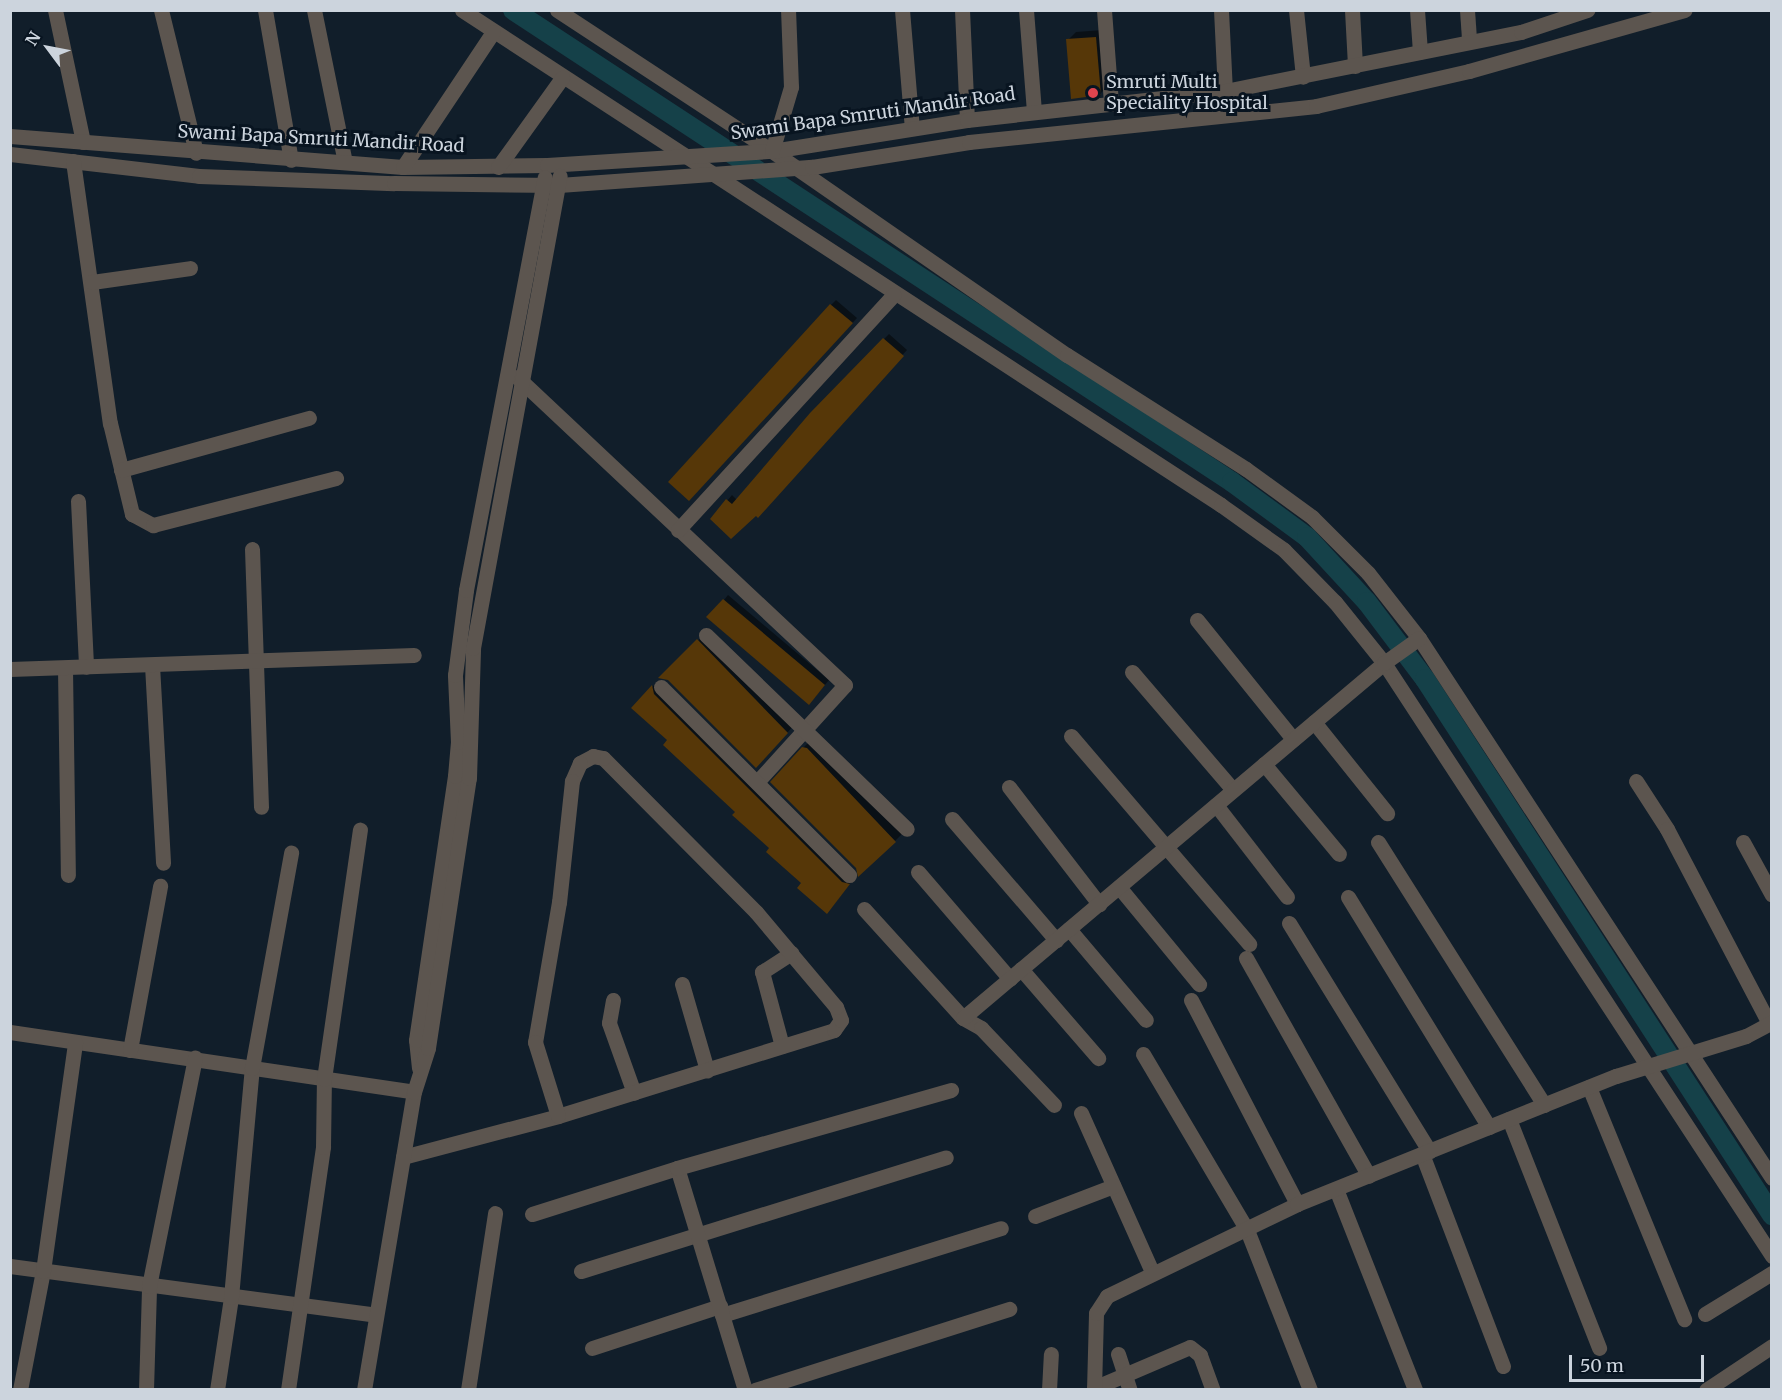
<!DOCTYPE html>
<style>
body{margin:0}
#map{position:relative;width:1782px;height:1400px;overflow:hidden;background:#111e2a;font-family:Merriweather,serif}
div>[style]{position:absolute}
.shadow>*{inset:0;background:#0007}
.canal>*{height:20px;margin:-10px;padding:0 10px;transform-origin:10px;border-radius:10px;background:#154149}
.building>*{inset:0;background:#563708}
.minor>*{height:15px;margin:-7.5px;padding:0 7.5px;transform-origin:7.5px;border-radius:7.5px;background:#5c554f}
.dots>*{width:16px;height:16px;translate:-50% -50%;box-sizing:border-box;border:3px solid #081420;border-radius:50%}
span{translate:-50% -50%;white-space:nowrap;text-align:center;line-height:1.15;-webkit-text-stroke:6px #081420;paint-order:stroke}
.poi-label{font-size:18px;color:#ccd4dd}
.left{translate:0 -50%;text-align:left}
.street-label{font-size:18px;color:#ccd4dd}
.frame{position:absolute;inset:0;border:12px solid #ccd4dd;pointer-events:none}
.north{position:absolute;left:18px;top:18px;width:60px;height:60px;-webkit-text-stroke:4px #081420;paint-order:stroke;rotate:302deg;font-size:16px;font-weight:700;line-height:24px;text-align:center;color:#ccd4dd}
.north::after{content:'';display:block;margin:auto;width:21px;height:27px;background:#ccd4dd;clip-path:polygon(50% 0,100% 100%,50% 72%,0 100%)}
.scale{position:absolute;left:1569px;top:1355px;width:135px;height:27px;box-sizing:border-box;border:3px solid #ccd4dd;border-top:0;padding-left:8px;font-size:18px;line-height:21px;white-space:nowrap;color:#ccd4dd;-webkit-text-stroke:4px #081420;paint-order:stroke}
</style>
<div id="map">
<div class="shadow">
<div style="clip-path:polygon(1103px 30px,1108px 86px,1100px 94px,1068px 40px,1076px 32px)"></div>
<div style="clip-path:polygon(836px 300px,857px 318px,689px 499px,831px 305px)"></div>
<div style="clip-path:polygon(889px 334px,907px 350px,756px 514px,712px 519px,732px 495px,737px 500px,811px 414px)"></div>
<div style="clip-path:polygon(728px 595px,829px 680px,814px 698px,724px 600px)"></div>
<div style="clip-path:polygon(706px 633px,795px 724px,764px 759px,669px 679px,661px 677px)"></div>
<div style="clip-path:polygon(657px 682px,853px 879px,832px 907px,669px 740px,633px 708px)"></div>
<div style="clip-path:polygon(811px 740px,902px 834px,895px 841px,803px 748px)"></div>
</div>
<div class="canal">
<div style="left:513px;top:10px;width:860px;rotate:33.28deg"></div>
<div style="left:1232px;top:482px;width:93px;rotate:36.3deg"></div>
<div style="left:1307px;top:537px;width:88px;rotate:47.3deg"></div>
<div style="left:1367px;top:602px;width:96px;rotate:53deg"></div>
<div style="left:1425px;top:679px;width:639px;rotate:57.08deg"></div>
</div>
<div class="building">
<div style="clip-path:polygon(1096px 37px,1101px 95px,1071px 99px,1066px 39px)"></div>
<div style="clip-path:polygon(830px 304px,853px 323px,689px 501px,668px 482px)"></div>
<div style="clip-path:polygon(883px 338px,904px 356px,758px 518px,756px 516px,731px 539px,710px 519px,726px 499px,732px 504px,810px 413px)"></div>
<div style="clip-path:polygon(723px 599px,825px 685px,809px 705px,706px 617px)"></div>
<div style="clip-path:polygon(697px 639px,788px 733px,756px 768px,668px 680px,658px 678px)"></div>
<div style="clip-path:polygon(652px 685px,654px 694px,842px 882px,850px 884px,827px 914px,797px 888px,801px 883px,766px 852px,769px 848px,732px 815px,735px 812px,663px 745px,667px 740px,631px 708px)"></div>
<div style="clip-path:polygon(802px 747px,807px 748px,896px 842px,858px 877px,856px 868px,770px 782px)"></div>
</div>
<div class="minor">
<div style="left:55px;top:10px;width:135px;rotate:78deg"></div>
<div style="left:161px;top:10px;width:147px;rotate:76.2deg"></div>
<div style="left:265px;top:10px;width:152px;rotate:80.2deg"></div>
<div style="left:314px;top:10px;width:155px;rotate:78.5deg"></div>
<div style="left:462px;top:10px;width:906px;rotate:33.11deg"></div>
<div style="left:1221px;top:505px;width:77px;rotate:35.5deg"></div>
<div style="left:1284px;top:550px;width:73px;rotate:45.6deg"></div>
<div style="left:1335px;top:602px;width:78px;rotate:51.2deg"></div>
<div style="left:1384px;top:663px;width:709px;rotate:56.8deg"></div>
<div style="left:557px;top:10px;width:257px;rotate:33.3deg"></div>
<div style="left:772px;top:151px;width:359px;rotate:34.7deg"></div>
<div style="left:1067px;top:355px;width:212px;rotate:32.5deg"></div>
<div style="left:1246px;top:469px;width:82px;rotate:36deg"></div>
<div style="left:1312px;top:517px;width:79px;rotate:45deg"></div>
<div style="left:1368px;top:573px;width:83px;rotate:51.9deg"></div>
<div style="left:1419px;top:638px;width:645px;rotate:56.83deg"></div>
<div style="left:902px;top:10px;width:118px;rotate:85.2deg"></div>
<div style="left:962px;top:10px;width:110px;rotate:87.4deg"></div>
<div style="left:1026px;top:10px;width:101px;rotate:85.5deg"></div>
<div style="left:1104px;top:10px;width:94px;rotate:85.7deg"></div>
<div style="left:1221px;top:10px;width:81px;rotate:87.2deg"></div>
<div style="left:1296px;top:10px;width:67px;rotate:84deg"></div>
<div style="left:1352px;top:10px;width:56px;rotate:86.9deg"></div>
<div style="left:1417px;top:10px;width:42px;rotate:85.9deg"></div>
<div style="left:1467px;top:10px;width:30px;rotate:86deg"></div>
<div style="left:10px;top:136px;width:394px;rotate:4.5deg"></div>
<div style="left:403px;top:167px;width:144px;rotate:-0.8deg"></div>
<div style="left:547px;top:165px;width:225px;rotate:-3.6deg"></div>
<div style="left:772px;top:151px;width:197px;rotate:-9deg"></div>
<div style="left:967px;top:120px;width:260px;rotate:-6.4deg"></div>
<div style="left:1225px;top:91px;width:302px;rotate:-11.3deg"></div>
<div style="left:1521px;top:32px;width:70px;rotate:-18.4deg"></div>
<div style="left:772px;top:151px;width:67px;rotate:-73.5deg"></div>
<div style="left:791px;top:87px;width:77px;rotate:-92.2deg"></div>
<div style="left:10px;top:154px;width:190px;rotate:6.6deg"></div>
<div style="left:199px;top:176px;width:195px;rotate:2.1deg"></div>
<div style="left:394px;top:183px;width:165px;rotate:0.7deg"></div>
<div style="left:559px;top:185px;width:254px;rotate:-4.1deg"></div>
<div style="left:812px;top:167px;width:159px;rotate:-9deg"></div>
<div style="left:969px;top:142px;width:349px;rotate:-5.9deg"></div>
<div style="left:1316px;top:106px;width:157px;rotate:-12.9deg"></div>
<div style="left:1469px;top:71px;width:224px;rotate:-15.8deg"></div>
<div style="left:73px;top:161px;width:265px;rotate:82deg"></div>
<div style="left:110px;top:423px;width:94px;rotate:76.4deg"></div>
<div style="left:132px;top:514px;width:24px;rotate:28deg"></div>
<div style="left:153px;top:525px;width:189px;rotate:-14.4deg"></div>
<div style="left:403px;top:167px;width:162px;rotate:-56.3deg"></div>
<div style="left:498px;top:167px;width:110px;rotate:-54.3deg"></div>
<div style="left:92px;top:282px;width:99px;rotate:-8.1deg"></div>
<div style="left:517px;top:377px;width:450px;rotate:43.2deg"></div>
<div style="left:845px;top:685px;width:131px;rotate:132.2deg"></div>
<div style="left:121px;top:470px;width:195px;rotate:-15.5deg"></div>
<div style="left:78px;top:501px;width:166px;rotate:87.2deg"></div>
<div style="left:678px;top:530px;width:319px;rotate:-47.5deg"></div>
<div style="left:252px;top:549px;width:258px;rotate:88deg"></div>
<div style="left:1197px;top:620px;width:153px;rotate:51.1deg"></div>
<div style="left:706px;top:635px;width:279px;rotate:44deg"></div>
<div style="left:152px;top:665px;width:198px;rotate:86.8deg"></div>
<div style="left:65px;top:668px;width:207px;rotate:89.2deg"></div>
<div style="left:10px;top:669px;width:404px;rotate:-2deg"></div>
<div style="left:1132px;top:672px;width:155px;rotate:49.4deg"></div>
<div style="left:661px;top:687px;width:266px;rotate:45deg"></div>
<div style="left:1314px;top:722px;width:117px;rotate:51.3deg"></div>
<div style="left:1071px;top:736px;width:274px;rotate:49.4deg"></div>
<div style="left:1264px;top:764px;width:117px;rotate:50.2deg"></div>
<div style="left:1636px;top:781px;width:57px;rotate:57.1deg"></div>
<div style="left:1667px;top:829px;width:219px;rotate:62.3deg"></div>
<div style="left:1009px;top:787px;width:148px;rotate:52.4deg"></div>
<div style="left:1216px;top:805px;width:116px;rotate:52.3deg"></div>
<div style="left:952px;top:819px;width:160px;rotate:49.3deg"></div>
<div style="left:1378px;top:842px;width:311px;rotate:57.7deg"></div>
<div style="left:1743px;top:842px;width:60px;rotate:61.3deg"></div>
<div style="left:918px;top:872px;width:141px;rotate:49.3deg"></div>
<div style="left:1119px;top:887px;width:126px;rotate:50.5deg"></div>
<div style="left:1348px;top:897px;width:270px;rotate:58.5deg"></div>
<div style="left:864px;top:909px;width:147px;rotate:47.8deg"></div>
<div style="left:963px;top:1018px;width:21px;rotate:29deg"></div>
<div style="left:981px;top:1028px;width:106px;rotate:46.5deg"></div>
<div style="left:1289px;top:923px;width:268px;rotate:58.4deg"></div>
<div style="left:1069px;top:929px;width:119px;rotate:49.8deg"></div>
<div style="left:1246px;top:958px;width:250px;rotate:60.6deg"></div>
<div style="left:1021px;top:969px;width:118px;rotate:49.1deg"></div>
<div style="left:682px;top:984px;width:90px;rotate:73.8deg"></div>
<div style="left:613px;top:1000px;width:23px;rotate:100deg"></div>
<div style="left:609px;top:1023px;width:74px;rotate:70.3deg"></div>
<div style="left:1191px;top:1000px;width:230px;rotate:62.5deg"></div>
<div style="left:963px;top:1018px;width:551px;rotate:-40.14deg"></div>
<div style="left:1384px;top:663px;width:43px;rotate:-35.5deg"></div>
<div style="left:10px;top:1032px;width:408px;rotate:8.4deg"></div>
<div style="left:782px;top:1046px;width:77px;rotate:-105.1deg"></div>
<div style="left:762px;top:972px;width:35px;rotate:-33deg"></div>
<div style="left:130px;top:1050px;width:167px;rotate:-79.6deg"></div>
<div style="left:1143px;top:1054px;width:204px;rotate:59.4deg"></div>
<div style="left:1247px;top:1230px;width:172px;rotate:68.5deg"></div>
<div style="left:419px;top:1068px;width:28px;rotate:-96deg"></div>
<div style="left:416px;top:1040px;width:267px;rotate:-81.6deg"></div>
<div style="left:455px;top:776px;width:34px;rotate:-85deg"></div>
<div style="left:458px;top:742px;width:67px;rotate:-92.6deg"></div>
<div style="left:455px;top:675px;width:86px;rotate:-82.6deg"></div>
<div style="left:466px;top:590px;width:420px;rotate:-79.2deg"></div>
<div style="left:1589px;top:1087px;width:251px;rotate:67.7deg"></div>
<div style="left:1081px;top:1113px;width:174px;rotate:65.9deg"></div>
<div style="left:1509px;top:1119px;width:246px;rotate:68.5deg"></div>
<div style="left:1422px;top:1154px;width:227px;rotate:69.1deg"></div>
<div style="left:403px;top:1157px;width:160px;rotate:-14.8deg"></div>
<div style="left:558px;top:1116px;width:289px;rotate:-17.3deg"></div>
<div style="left:834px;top:1030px;width:12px;rotate:-55deg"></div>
<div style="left:841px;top:1020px;width:14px;rotate:-111deg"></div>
<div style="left:836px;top:1007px;width:124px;rotate:-130.1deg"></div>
<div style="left:756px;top:912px;width:217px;rotate:-134.8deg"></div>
<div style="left:603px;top:758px;width:10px;rotate:-169deg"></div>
<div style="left:593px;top:756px;width:15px;rotate:152deg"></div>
<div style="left:580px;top:763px;width:20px;rotate:114deg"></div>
<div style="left:572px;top:781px;width:122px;rotate:96.1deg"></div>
<div style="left:559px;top:902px;width:142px;rotate:99.7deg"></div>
<div style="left:535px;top:1042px;width:77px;rotate:72.7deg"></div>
<div style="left:1336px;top:1189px;width:216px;rotate:68.5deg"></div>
<div style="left:532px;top:1214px;width:152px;rotate:-17.6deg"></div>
<div style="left:1035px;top:1216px;width:84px;rotate:-21deg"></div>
<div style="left:10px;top:1266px;width:369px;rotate:7.6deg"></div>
<div style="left:581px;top:1271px;width:382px;rotate:-17.3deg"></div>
<div style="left:1705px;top:1314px;width:79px;rotate:-31.5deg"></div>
<div style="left:722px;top:1315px;width:292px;rotate:-17.3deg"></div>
<div style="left:592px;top:1348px;width:135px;rotate:-18.2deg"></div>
<div style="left:1118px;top:1354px;width:38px;rotate:72deg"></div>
<div style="left:1094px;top:1388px;width:104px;rotate:-23.1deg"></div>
<div style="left:1190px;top:1347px;width:13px;rotate:39deg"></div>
<div style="left:1200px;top:1355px;width:37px;rotate:70deg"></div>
<div style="left:20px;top:1390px;width:121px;rotate:-79.1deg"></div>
<div style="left:43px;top:1271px;width:231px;rotate:-82deg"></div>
<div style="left:146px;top:1390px;width:104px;rotate:-88.3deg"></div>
<div style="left:149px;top:1286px;width:233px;rotate:-78.6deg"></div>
<div style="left:217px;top:1390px;width:94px;rotate:-81.4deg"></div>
<div style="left:231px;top:1297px;width:230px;rotate:-84.8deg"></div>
<div style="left:252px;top:1068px;width:219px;rotate:-79.7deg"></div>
<div style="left:288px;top:1390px;width:246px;rotate:-81.8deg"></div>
<div style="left:323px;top:1147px;width:68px;rotate:-89.2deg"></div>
<div style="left:324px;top:1079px;width:252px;rotate:-81.8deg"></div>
<div style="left:364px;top:1390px;width:302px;rotate:-80.5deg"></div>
<div style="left:414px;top:1092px;width:46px;rotate:-72.3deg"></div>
<div style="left:428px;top:1048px;width:273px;rotate:-81.4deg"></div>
<div style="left:469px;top:778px;width:130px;rotate:-88.2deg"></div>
<div style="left:473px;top:648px;width:480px;rotate:-79.6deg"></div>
<div style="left:468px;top:1390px;width:179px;rotate:-81.3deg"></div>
<div style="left:745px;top:1390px;width:232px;rotate:-107deg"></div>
<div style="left:677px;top:1168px;width:285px;rotate:-15.9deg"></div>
<div style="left:755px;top:1390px;width:267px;rotate:-17.7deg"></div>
<div style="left:1049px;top:1390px;width:36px;rotate:-87deg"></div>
<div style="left:1094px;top:1390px;width:77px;rotate:-88.5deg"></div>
<div style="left:1096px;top:1313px;width:20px;rotate:-57deg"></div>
<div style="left:1107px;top:1296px;width:211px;rotate:-25.8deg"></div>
<div style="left:1297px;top:1204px;width:344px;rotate:-21.9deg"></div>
<div style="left:1616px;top:1076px;width:136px;rotate:-17.1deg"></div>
<div style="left:1746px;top:1036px;width:30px;rotate:-28deg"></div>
<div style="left:1706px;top:1390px;width:79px;rotate:-33.7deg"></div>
</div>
<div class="dots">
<div style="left:1093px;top:93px;background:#e0444e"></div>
</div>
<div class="poi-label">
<span class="left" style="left:1106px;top:93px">Smruti Multi<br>Speciality Hospital</span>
</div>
<div class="street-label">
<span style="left:873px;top:114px;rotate:-8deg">Swami Bapa Smruti Mandir Road</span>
<span style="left:321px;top:139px;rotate:3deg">Swami Bapa Smruti Mandir Road</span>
</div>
<div class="frame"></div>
<div class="north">N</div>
<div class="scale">50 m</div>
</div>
